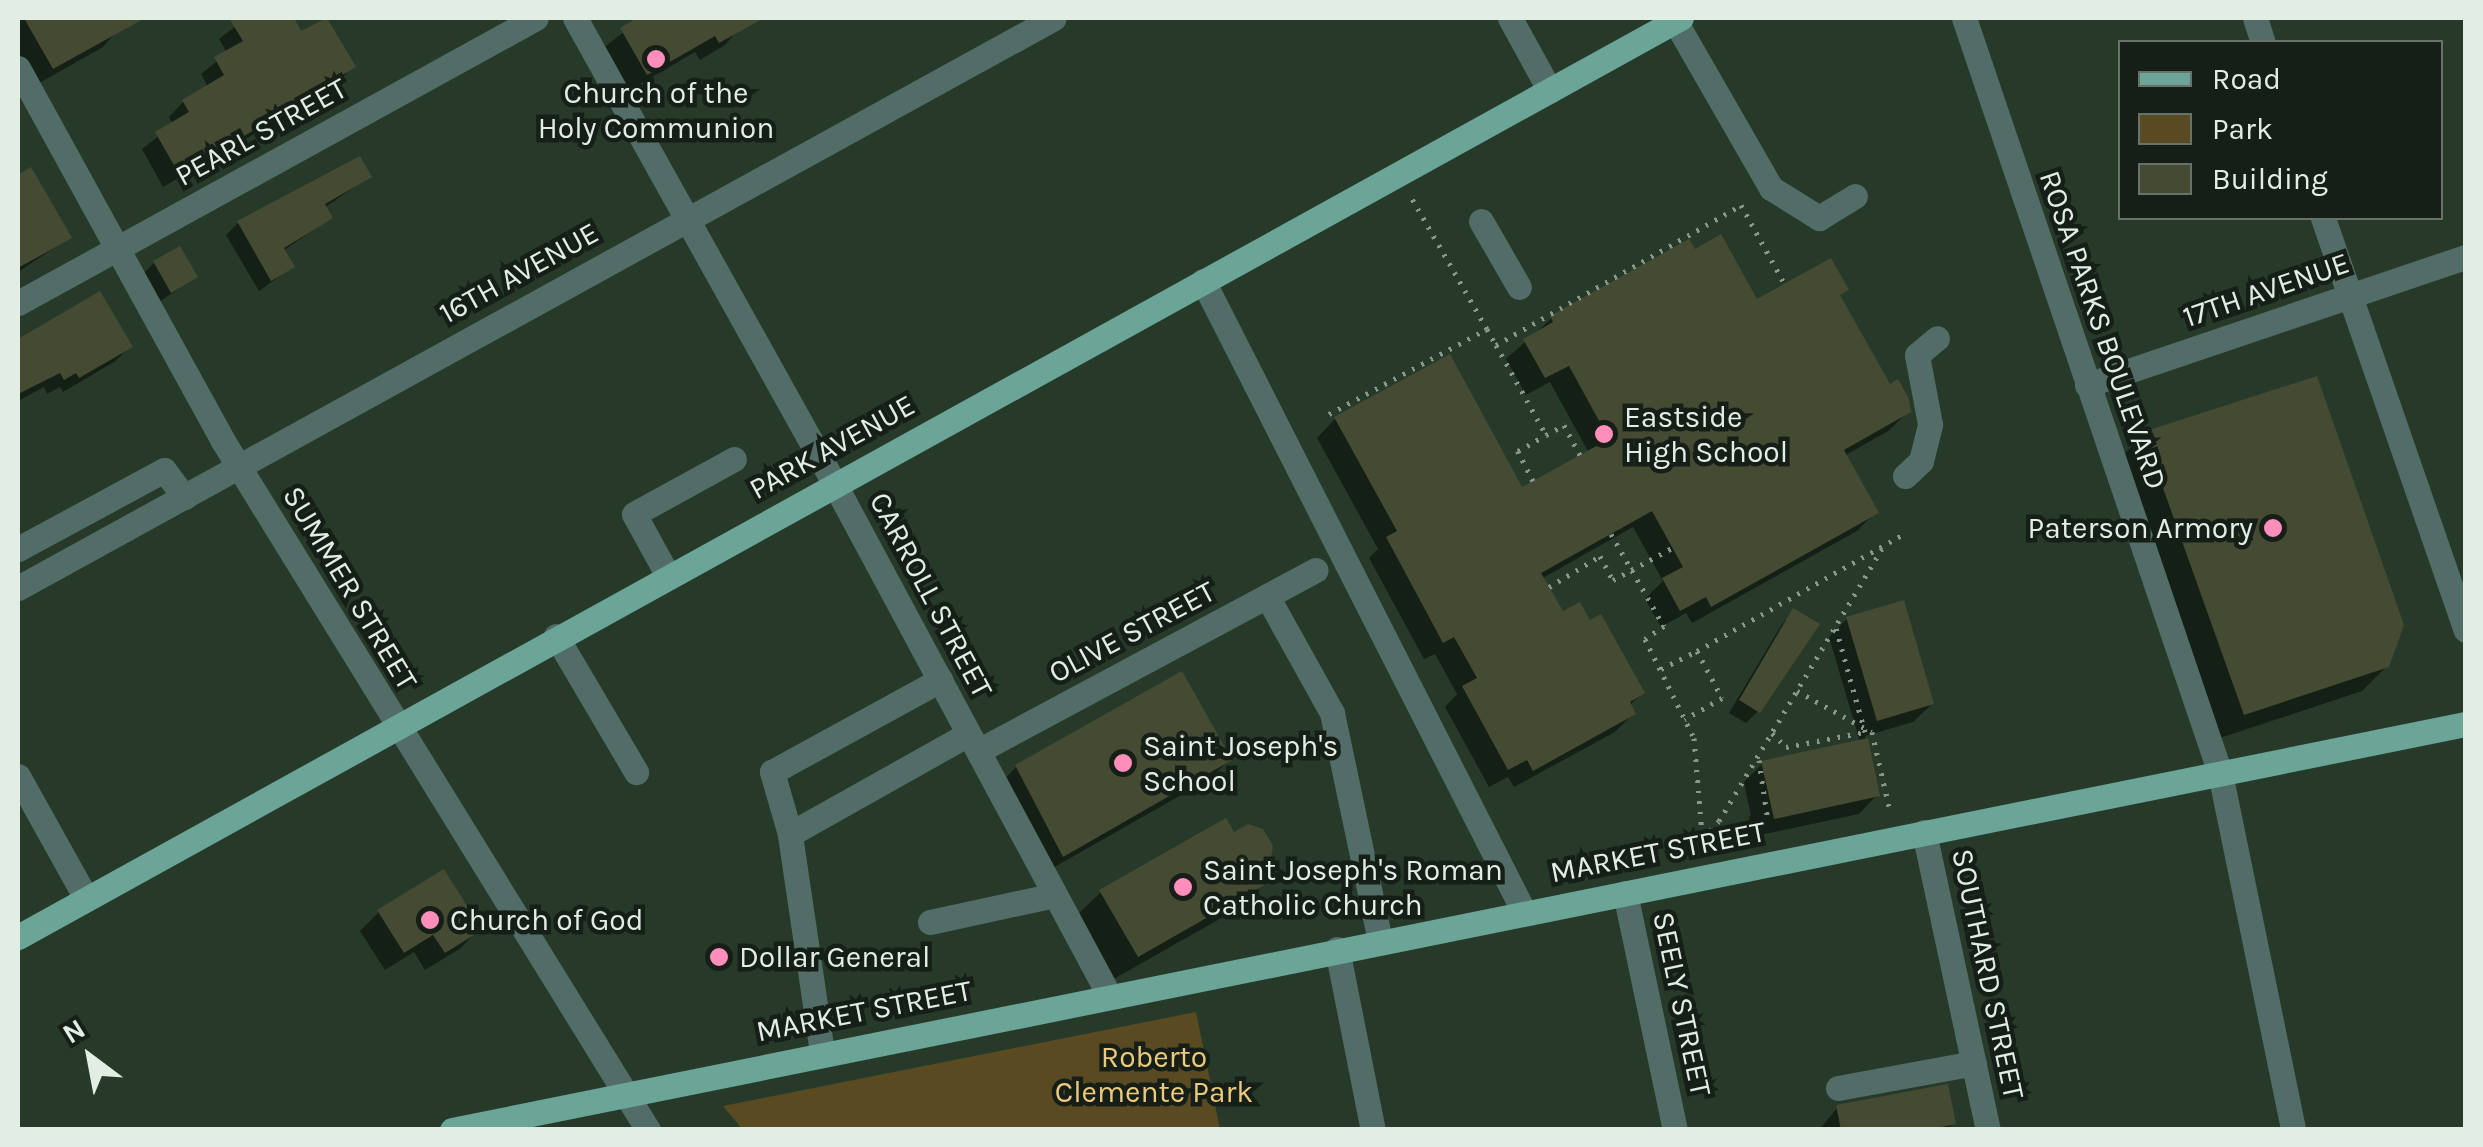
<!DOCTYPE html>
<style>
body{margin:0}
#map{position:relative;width:2483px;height:1147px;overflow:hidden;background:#273a2a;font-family:Karla,sans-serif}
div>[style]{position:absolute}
.green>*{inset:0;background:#5a4a22}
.shadow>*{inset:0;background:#0007}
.building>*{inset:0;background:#454b33}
.path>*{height:5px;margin-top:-2.5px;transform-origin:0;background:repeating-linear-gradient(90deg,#89988c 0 2.5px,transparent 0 10.5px)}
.minor>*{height:25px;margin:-12.5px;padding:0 12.5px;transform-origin:12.5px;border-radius:12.5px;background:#526d67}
.major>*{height:25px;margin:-12.5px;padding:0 12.5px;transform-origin:12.5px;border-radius:12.5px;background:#6aa598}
.dots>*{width:28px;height:28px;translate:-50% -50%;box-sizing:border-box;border:5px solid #161f17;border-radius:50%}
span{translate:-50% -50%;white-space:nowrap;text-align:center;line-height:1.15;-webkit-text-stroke:9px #161f17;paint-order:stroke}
.poi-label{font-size:30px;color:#e2eee4}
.left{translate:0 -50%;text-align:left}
.right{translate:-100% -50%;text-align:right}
.street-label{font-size:30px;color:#e2eee4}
.park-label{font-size:30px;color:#ebca7b}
.frame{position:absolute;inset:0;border:20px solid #e2eee4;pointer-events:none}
.legend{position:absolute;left:2118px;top:40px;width:325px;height:180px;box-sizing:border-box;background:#161f17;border:2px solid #687269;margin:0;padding:12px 18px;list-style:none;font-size:30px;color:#e2eee4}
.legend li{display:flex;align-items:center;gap:20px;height:50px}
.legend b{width:50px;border:2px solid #687269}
.north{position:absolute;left:40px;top:1007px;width:100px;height:100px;-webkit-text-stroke:8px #161f17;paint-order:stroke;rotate:328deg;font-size:28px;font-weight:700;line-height:40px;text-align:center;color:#e2eee4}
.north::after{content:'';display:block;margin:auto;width:35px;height:45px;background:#e2eee4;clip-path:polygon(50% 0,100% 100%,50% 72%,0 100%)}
</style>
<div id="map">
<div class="green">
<div style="clip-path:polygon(1196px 1012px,1220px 1129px,743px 1130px,723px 1106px)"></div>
</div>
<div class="shadow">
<div style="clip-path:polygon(23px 18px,128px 18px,103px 47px,34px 86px,18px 57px,18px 23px)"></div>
<div style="clip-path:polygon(246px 18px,291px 18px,300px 34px,353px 66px,318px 104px,273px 131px,270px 125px,163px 187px,142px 149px,173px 125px,169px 117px,183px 102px,208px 87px,201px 74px,227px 53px,219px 39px)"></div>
<div style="clip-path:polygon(642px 18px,748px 18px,725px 45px,700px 60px,695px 52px,628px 91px,603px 48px)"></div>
<div style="clip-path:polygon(359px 160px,369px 177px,324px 208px,330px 218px,283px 251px,292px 267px,259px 291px,226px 235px,238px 223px)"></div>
<div style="clip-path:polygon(30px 170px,69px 238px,18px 272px,18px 177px)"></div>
<div style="clip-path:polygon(1694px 252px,1756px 302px,1838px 297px,1889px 387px,1908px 411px,1890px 430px,1844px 456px,1876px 512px,1857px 531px,1692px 623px,1686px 613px,1661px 627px,1645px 599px,1663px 581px,1633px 527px,1541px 579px,1562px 614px,1642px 693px,1629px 706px,1633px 714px,1615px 732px,1514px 787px,1508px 777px,1489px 787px,1445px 707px,1457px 694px,1435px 654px,1424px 659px,1369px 558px,1378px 549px,1317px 438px,1335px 419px,1449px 357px,1521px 490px,1589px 453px,1550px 382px,1526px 395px,1506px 359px,1552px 318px)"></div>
<div style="clip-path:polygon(154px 263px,195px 277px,158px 303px,142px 275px)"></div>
<div style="clip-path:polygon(99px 294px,130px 347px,114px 362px,63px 392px,60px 387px,47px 394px,44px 387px,18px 401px,18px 340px)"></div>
<div style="clip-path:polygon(2144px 434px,2387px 666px,2362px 691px,2220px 738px,2120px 458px)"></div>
<div style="clip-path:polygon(1794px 611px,1758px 711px,1746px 723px,1729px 713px,1782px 624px)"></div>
<div style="clip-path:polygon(1847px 619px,1932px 704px,1913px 722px,1865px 736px,1877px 795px,1859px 814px,1755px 836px,1744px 782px,1763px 763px,1860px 742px,1829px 637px)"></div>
<div style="clip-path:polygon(1181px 674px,1229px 760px,1211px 778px,1044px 873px,998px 786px,1016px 767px)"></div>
<div style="clip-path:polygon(1233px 836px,1268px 863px,1258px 873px,1263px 883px,1239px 908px,1112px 980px,1076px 916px,1101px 892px)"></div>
<div style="clip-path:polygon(379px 912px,479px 929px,461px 948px,425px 970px,414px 952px,385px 970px,360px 931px)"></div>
<div style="clip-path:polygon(1837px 1108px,1954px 1123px,1947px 1130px,1819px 1130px)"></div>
</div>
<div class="building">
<div style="clip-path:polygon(24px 18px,145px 18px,53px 69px)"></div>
<div style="clip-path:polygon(229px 18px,294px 18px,301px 31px,327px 18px,356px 67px,332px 81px,336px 90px,289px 118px,285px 112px,179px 174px,155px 132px,189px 112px,182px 100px,224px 75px,214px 57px,243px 41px)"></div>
<div style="clip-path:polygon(637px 18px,764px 18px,719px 43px,715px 36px,647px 75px,620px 28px)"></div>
<div style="clip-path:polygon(360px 156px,372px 177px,325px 204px,333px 218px,284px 248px,295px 267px,271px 281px,237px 221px)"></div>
<div style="clip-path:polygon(31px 167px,72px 238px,18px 268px,18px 175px)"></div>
<div style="clip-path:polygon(1721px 234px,1757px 299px,1831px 258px,1849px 290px,1840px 295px,1890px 384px,1898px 379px,1909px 399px,1911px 412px,1844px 450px,1879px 513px,1711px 607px,1706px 597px,1680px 611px,1662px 578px,1683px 567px,1652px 511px,1541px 573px,1563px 611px,1580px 602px,1590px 620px,1601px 614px,1645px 693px,1630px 702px,1636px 714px,1533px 771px,1527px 760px,1508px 770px,1462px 686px,1477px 678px,1454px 637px,1443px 643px,1386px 537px,1397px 531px,1334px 417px,1450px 354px,1522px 487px,1609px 439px,1569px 366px,1545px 378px,1523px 339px,1553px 322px,1550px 316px,1689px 239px,1695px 249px)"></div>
<div style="clip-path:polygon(180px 246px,198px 277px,171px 293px,153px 261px)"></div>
<div style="clip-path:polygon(100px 291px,133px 347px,79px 378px,76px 373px,64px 380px,60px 373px,18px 394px,18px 339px)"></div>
<div style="clip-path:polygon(2317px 376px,2404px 625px,2389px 667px,2244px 715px,2143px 432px)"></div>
<div style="clip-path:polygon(1904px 600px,1934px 704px,1877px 721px,1846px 617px)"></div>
<div style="clip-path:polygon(1793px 608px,1820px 624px,1760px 713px,1739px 700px)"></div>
<div style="clip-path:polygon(1182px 671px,1232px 760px,1063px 857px,1015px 765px)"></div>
<div style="clip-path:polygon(1868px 738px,1880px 796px,1774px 819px,1761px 761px)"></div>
<div style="clip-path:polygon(1226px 818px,1234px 832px,1248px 824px,1263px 829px,1273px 846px,1270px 864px,1259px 870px,1266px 884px,1138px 957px,1099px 890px)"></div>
<div style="clip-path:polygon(444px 869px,482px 930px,445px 953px,433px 935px,404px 953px,377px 910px)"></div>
<div style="clip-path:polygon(1948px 1084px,1956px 1124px,1928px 1130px,1841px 1130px,1836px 1105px)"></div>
</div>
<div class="path">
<div style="left:1487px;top:329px;width:18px;rotate:61deg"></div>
<div style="left:1496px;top:345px;width:282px;rotate:-29.7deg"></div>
<div style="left:1741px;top:205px;width:89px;rotate:61.1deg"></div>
<div style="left:1496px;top:345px;width:103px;rotate:60.9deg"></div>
<div style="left:1546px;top:435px;width:21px;rotate:-29deg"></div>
<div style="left:1564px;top:425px;width:34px;rotate:62deg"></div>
<div style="left:1329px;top:414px;width:179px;rotate:-28.3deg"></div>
<div style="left:1487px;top:329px;width:152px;rotate:-119.9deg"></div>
<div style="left:1533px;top:481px;width:34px;rotate:-117deg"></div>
<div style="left:1518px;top:451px;width:32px;rotate:-30deg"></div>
<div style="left:1611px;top:534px;width:106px;rotate:60.1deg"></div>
<div style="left:1664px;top:626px;width:23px;rotate:146deg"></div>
<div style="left:1645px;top:639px;width:110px;rotate:63.7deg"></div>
<div style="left:1694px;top:738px;width:107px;rotate:85.2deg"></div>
<div style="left:1549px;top:587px;width:60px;rotate:-31.3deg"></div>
<div style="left:1600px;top:556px;width:27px;rotate:62deg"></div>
<div style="left:1613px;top:580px;width:67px;rotate:-28.5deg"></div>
<div style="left:1697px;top:651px;width:238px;rotate:-29.5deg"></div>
<div style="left:1661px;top:669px;width:40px;rotate:-26.6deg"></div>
<div style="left:1697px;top:651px;width:53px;rotate:62deg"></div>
<div style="left:1722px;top:698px;width:43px;rotate:150.4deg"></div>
<div style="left:1797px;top:691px;width:85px;rotate:28.7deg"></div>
<div style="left:1872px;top:732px;width:77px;rotate:77.2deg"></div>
<div style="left:1772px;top:733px;width:20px;rotate:45deg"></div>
<div style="left:1786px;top:747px;width:80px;rotate:-10.8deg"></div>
<div style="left:1865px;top:732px;width:108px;rotate:-105.6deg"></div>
<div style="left:1759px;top:760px;width:56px;rotate:81.7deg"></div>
<div style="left:1703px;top:838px;width:23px;rotate:-47deg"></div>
<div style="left:1719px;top:821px;width:317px;rotate:-59.1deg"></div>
</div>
<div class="minor">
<div style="left:575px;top:18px;width:532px;rotate:60.88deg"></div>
<div style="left:834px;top:483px;width:581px;rotate:61.76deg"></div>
<div style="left:1510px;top:18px;width:83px;rotate:61.3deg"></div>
<div style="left:1964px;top:18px;width:797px;rotate:71.27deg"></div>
<div style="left:2220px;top:773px;width:364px;rotate:78.4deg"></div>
<div style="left:2255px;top:18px;width:25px;rotate:72deg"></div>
<div style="left:1675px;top:21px;width:193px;rotate:60.1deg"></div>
<div style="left:1771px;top:188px;width:57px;rotate:32deg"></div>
<div style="left:1819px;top:218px;width:42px;rotate:-31.4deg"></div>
<div style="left:18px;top:68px;width:426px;rotate:61.2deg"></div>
<div style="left:223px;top:441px;width:810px;rotate:58.33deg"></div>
<div style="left:2323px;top:218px;width:436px;rotate:70.9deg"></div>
<div style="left:1481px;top:221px;width:76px;rotate:60.1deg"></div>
<div style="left:1203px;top:281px;width:708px;rotate:63.04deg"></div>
<div style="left:18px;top:303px;width:591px;rotate:-28.82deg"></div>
<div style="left:2087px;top:385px;width:400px;rotate:-18.7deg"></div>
<div style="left:1905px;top:476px;width:22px;rotate:-43deg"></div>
<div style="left:1921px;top:461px;width:38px;rotate:-76deg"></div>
<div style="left:1930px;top:424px;width:70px;rotate:-100.7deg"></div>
<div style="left:1917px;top:355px;width:26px;rotate:-40deg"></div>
<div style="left:18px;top:549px;width:166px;rotate:-28.4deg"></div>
<div style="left:164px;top:470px;width:34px;rotate:53deg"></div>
<div style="left:667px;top:574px;width:68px;rotate:-118.8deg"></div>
<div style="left:634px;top:514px;width:114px;rotate:-28.8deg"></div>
<div style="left:18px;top:588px;width:1182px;rotate:-28.82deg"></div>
<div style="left:1267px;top:596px;width:134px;rotate:60.9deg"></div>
<div style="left:1332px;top:713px;width:232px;rotate:78.1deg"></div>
<div style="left:556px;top:636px;width:158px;rotate:59.5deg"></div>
<div style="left:978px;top:751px;width:383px;rotate:-28.2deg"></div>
<div style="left:18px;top:776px;width:140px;rotate:60.9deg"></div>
<div style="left:1924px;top:832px;width:305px;rotate:77.9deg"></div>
<div style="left:790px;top:834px;width:204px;rotate:-29.3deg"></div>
<div style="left:1625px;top:893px;width:242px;rotate:78.1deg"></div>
<div style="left:930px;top:922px;width:128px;rotate:-12.2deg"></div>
<div style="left:1337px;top:949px;width:185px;rotate:78.8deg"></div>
<div style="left:822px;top:1052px;width:220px;rotate:-98.4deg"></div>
<div style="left:790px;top:834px;width:65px;rotate:-106.2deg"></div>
<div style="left:772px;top:772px;width:192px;rotate:-28.7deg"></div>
<div style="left:1838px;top:1088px;width:138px;rotate:-10.4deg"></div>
</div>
<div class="major">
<div style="left:18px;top:937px;width:1900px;rotate:-28.93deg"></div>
<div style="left:452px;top:1130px;width:2055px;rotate:-11.4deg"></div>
</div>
<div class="dots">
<div style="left:656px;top:59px;background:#ff8eba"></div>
<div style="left:1604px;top:434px;background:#ff8eba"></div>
<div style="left:2273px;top:528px;background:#ff8eba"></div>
<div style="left:1123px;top:763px;background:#ff8eba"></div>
<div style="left:1183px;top:887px;background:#ff8eba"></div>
<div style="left:430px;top:920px;background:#ff8eba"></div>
<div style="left:719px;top:957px;background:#ff8eba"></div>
</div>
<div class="poi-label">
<span style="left:656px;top:110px">Church of the<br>Holy Communion</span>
<span class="left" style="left:1624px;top:434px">Eastside<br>High School</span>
<span class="right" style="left:2253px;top:528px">Paterson Armory</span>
<span class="left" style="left:1143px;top:763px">Saint Joseph's<br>School</span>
<span class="left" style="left:1203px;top:887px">Saint Joseph's Roman<br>Catholic Church</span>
<span class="left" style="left:450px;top:920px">Church of God</span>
<span class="left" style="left:739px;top:957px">Dollar General</span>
</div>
<div class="street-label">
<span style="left:261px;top:132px;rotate:-29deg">PEARL STREET</span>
<span style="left:519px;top:273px;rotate:-29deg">16TH AVENUE</span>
<span style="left:2266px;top:290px;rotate:-19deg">17TH AVENUE</span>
<span style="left:2103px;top:330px;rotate:71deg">ROSA PARKS BOULEVARD</span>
<span style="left:832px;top:447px;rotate:-29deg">PARK AVENUE</span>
<span style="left:350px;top:588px;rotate:59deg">SUMMER STREET</span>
<span style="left:931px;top:595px;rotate:62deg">CARROLL STREET</span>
<span style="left:1132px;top:632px;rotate:-28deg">OLIVE STREET</span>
<span style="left:1658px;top:852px;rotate:-11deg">MARKET STREET</span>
<span style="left:1988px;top:974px;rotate:78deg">SOUTHARD STREET</span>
<span style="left:1682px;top:1004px;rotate:78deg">SEELY STREET</span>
<span style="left:864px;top:1011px;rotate:-11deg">MARKET STREET</span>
</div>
<div class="park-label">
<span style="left:1154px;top:1074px">Roberto<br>Clemente Park</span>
</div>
<div class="frame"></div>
<ul class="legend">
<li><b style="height:12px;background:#6aa598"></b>Road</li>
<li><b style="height:28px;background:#5a4a22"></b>Park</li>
<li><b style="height:28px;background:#454b33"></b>Building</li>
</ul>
<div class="north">N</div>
</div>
